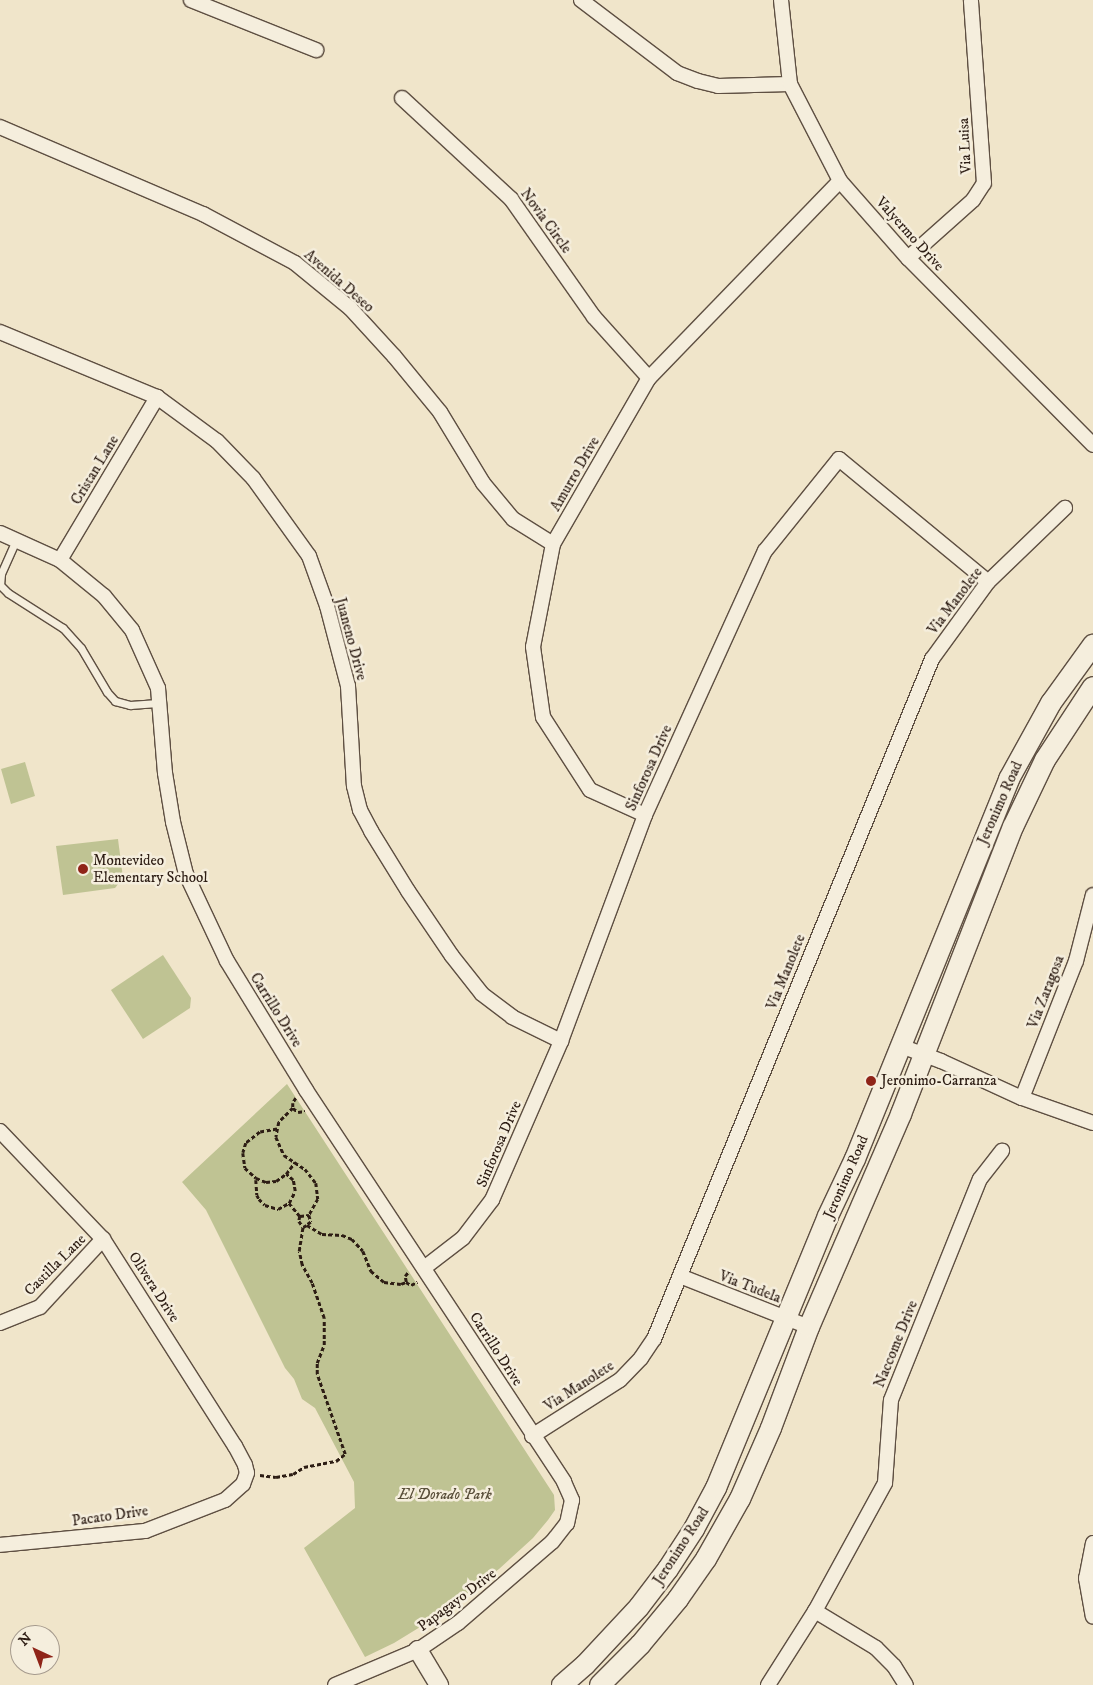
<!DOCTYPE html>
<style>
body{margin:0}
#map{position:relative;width:1093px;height:1685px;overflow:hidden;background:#f0e5ca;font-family:"IM FELL DW Pica",serif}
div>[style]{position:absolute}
.green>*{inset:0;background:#bfc393}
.path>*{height:2.5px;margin-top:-1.25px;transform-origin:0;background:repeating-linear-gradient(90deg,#2d1d14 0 4px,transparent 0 6.5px)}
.roads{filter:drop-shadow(1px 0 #5e4f42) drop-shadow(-1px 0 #5e4f42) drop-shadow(0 1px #5e4f42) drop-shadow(0 -1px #5e4f42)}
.service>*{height:7px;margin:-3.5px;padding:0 3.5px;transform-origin:3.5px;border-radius:3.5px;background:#f5eedd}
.minor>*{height:14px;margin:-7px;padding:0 7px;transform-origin:7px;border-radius:7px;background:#f5eedd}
.tertiary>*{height:18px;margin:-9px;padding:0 9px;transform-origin:9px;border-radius:9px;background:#f5eedd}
.secondary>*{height:20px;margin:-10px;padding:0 10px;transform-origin:10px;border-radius:10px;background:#f5eedd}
.dots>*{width:14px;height:14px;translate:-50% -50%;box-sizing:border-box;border:2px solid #f5eedd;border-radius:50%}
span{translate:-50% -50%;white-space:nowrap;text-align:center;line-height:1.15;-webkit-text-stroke:5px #f5eedd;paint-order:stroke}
.street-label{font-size:15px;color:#2d1d14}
.poi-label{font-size:15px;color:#2d1d14}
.left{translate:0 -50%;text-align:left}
.park-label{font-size:15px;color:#594f3a;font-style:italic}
.north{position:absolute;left:10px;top:1625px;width:50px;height:50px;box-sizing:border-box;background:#f5eedd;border:1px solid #a59a8d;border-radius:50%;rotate:317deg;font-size:14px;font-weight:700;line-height:20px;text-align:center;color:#2d1d14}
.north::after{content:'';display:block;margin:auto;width:18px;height:22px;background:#8f2418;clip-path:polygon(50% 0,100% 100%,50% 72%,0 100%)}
</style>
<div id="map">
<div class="green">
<div style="clip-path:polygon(25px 762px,35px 796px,11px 804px,1px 769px)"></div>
<div style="clip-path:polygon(118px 839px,123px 878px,115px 888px,63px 895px,56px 846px)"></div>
<div style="clip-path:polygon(163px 955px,191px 998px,190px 1008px,143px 1039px,111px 990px)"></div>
<div style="clip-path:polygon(287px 1084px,554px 1495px,555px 1510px,548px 1520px,533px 1538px,499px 1569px,438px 1616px,394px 1643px,365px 1657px,304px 1548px,355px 1508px,354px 1482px,315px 1408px,302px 1399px,294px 1379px,285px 1368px,206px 1210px,182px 1182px)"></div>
</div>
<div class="path">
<div style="left:296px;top:1098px;width:6px;rotate:121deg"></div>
<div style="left:293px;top:1103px;width:5px;rotate:90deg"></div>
<div style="left:293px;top:1108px;width:20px;rotate:135deg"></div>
<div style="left:279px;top:1122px;width:15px;rotate:101deg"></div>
<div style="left:276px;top:1137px;width:20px;rotate:66deg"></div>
<div style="left:284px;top:1155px;width:25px;rotate:34deg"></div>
<div style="left:305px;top:1169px;width:18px;rotate:52deg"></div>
<div style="left:316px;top:1183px;width:16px;rotate:83deg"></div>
<div style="left:318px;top:1199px;width:18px;rotate:119deg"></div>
<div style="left:309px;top:1215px;width:7px;rotate:74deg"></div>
<div style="left:311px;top:1222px;width:5px;rotate:143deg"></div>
<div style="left:293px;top:1108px;width:6px;rotate:39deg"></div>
<div style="left:298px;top:1112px;width:7px;rotate:-8deg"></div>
<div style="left:277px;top:1129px;width:17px;rotate:170deg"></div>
<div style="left:260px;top:1132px;width:18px;rotate:142deg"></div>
<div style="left:246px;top:1143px;width:10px;rotate:107deg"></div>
<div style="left:243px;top:1153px;width:15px;rotate:82deg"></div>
<div style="left:245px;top:1168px;width:15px;rotate:42deg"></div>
<div style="left:256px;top:1178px;width:11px;rotate:22deg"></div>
<div style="left:266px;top:1182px;width:10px;rotate:-6deg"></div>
<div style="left:276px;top:1181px;width:12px;rotate:-35deg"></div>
<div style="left:286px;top:1174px;width:15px;rotate:-53deg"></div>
<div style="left:256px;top:1180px;width:15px;rotate:86deg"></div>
<div style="left:257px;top:1195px;width:4px;rotate:63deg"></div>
<div style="left:259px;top:1199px;width:8px;rotate:45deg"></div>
<div style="left:265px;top:1205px;width:14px;rotate:17deg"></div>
<div style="left:278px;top:1209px;width:13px;rotate:-29deg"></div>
<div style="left:289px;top:1203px;width:13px;rotate:-63deg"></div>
<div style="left:295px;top:1191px;width:11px;rotate:-100deg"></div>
<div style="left:293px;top:1180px;width:9px;rotate:-139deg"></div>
<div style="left:289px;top:1203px;width:17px;rotate:50deg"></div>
<div style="left:300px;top:1216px;width:9px;rotate:-6deg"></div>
<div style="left:300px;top:1216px;width:5px;rotate:101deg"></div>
<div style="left:299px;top:1221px;width:7px;rotate:56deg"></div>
<div style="left:406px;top:1282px;width:6px;rotate:31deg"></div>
<div style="left:411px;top:1285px;width:7px;rotate:-27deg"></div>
<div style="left:260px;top:1475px;width:16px;rotate:7deg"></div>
<div style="left:276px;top:1477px;width:17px;rotate:-10deg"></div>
<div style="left:293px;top:1474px;width:13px;rotate:-32deg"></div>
<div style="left:304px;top:1467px;width:33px;rotate:-11deg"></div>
<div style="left:336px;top:1461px;width:11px;rotate:-38deg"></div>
<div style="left:345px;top:1454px;width:85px;rotate:-109.3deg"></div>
<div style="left:317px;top:1374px;width:11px;rotate:-90deg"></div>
<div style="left:317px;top:1363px;width:19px;rotate:-69deg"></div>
<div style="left:324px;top:1345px;width:27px;rotate:-90deg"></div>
<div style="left:324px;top:1318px;width:37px;rotate:-109deg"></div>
<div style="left:312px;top:1283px;width:21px;rotate:-119deg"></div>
<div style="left:302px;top:1265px;width:14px;rotate:-102deg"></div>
<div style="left:299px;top:1251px;width:24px;rotate:-81deg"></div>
<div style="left:303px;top:1227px;width:4px;rotate:-27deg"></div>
<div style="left:307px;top:1225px;width:17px;rotate:31deg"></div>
<div style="left:322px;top:1234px;width:20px;rotate:3deg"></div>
<div style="left:342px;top:1235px;width:11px;rotate:22deg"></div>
<div style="left:352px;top:1239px;width:16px;rotate:47deg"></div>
<div style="left:363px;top:1251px;width:22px;rotate:68deg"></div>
<div style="left:371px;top:1271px;width:17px;rotate:40deg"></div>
<div style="left:384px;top:1282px;width:17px;rotate:7deg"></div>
<div style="left:401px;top:1284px;width:5px;rotate:-22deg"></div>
<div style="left:406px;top:1282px;width:6px;rotate:-99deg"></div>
<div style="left:405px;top:1276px;width:6px;rotate:-51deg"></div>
</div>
<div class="roads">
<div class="service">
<div style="left:16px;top:540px;width:37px;rotate:114deg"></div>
<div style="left:1px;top:574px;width:11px;rotate:95deg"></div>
<div style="left:0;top:585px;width:11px;rotate:45deg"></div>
<div style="left:8px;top:593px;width:65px;rotate:32.5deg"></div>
<div style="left:63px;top:628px;width:27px;rotate:48deg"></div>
<div style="left:81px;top:648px;width:51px;rotate:59.4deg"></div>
<div style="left:107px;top:692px;width:12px;rotate:48deg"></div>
<div style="left:115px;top:701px;width:16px;rotate:15deg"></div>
<div style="left:130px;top:705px;width:31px;rotate:-4deg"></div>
</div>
<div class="minor">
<div style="left:191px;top:0;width:135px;rotate:21.8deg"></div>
<div style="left:581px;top:0;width:121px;rotate:37.2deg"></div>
<div style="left:677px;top:73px;width:22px;rotate:21deg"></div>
<div style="left:698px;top:81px;width:21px;rotate:14deg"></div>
<div style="left:718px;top:86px;width:72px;rotate:-1.6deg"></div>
<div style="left:781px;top:0;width:84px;rotate:83.9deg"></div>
<div style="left:790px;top:84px;width:109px;rotate:62.7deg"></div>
<div style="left:840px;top:181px;width:103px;rotate:48.6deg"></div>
<div style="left:908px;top:258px;width:263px;rotate:45.3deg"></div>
<div style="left:402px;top:98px;width:149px;rotate:42.8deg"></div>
<div style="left:511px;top:199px;width:144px;rotate:54.9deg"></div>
<div style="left:594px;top:317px;width:82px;rotate:48deg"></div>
<div style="left:0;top:127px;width:221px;rotate:23.2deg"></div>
<div style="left:203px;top:214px;width:104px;rotate:28deg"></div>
<div style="left:295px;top:263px;width:71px;rotate:39.3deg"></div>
<div style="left:350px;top:308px;width:65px;rotate:47.5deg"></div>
<div style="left:394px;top:356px;width:72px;rotate:50.6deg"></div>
<div style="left:440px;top:412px;width:83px;rotate:58.8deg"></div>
<div style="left:483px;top:483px;width:47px;rotate:50.2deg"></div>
<div style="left:513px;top:519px;width:47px;rotate:32deg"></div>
<div style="left:908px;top:258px;width:87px;rotate:-41.7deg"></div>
<div style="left:973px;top:200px;width:20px;rotate:-57deg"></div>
<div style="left:984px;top:183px;width:183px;rotate:-94.1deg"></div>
<div style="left:0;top:332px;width:170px;rotate:22.5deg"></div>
<div style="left:157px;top:397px;width:74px;rotate:36.3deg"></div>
<div style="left:217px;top:441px;width:52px;rotate:45.8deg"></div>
<div style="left:253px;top:478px;width:96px;rotate:54.3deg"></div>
<div style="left:309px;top:556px;width:53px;rotate:70.2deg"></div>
<div style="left:327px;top:606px;width:83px;rotate:75.3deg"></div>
<div style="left:348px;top:686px;width:100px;rotate:86.6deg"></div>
<div style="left:354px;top:786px;width:25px;rotate:76deg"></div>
<div style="left:360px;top:810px;width:24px;rotate:62deg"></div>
<div style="left:371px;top:831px;width:70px;rotate:58.3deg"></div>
<div style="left:408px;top:891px;width:78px;rotate:55.9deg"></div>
<div style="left:452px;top:956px;width:48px;rotate:51.7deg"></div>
<div style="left:482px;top:994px;width:38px;rotate:37deg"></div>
<div style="left:512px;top:1017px;width:55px;rotate:26.1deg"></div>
<div style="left:0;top:533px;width:66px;rotate:24.2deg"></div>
<div style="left:60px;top:560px;width:57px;rotate:39.3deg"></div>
<div style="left:104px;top:596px;width:44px;rotate:50.5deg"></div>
<div style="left:132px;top:630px;width:64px;rotate:65.9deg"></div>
<div style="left:158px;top:688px;width:85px;rotate:85.3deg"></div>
<div style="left:165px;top:773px;width:50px;rotate:80.7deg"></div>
<div style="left:173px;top:822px;width:54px;rotate:76deg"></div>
<div style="left:186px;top:874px;width:96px;rotate:64.8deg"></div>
<div style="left:227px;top:961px;width:151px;rotate:58.5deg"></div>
<div style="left:306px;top:1090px;width:469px;rotate:56.6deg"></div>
<div style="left:564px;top:1482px;width:20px;rotate:66deg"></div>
<div style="left:572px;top:1500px;width:24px;rotate:102deg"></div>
<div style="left:567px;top:1523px;width:24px;rotate:128deg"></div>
<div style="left:552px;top:1542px;width:124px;rotate:139.2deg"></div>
<div style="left:458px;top:1623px;width:48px;rotate:146deg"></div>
<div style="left:418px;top:1650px;width:90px;rotate:157.1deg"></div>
<div style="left:60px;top:560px;width:190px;rotate:-59.2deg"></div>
<div style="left:645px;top:815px;width:60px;rotate:-155.6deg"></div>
<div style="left:590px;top:790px;width:87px;rotate:-122.8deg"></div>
<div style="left:543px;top:717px;width:71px;rotate:-98.1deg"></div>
<div style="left:533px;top:647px;width:105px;rotate:-79deg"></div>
<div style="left:553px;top:544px;width:192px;rotate:-60deg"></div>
<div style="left:649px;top:378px;width:274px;rotate:-45.9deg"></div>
<div style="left:901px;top:1046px;width:43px;rotate:20.6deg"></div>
<div style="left:941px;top:1061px;width:89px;rotate:24.6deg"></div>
<div style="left:1022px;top:1098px;width:75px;rotate:19.4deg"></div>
<div style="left:1022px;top:1098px;width:147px;rotate:-68.5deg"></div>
<div style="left:1076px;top:961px;width:68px;rotate:-75.6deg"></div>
<div style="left:0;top:1131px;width:149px;rotate:46.4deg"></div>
<div style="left:103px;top:1239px;width:246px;rotate:57.5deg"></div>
<div style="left:235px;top:1446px;width:21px;rotate:62deg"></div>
<div style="left:245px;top:1465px;width:8px;rotate:76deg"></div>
<div style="left:247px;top:1473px;width:12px;rotate:110deg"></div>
<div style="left:243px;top:1484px;width:24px;rotate:138deg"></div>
<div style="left:225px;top:1500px;width:86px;rotate:158.8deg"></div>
<div style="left:145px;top:1531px;width:146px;rotate:174.5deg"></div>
<div style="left:424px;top:1268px;width:49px;rotate:-37.6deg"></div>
<div style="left:463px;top:1238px;width:48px;rotate:-52.7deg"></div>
<div style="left:492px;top:1200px;width:173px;rotate:-66.5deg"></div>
<div style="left:561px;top:1041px;width:241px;rotate:-69.6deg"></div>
<div style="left:645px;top:815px;width:290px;rotate:-65.6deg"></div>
<div style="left:765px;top:551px;width:118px;rotate:-51.2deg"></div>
<div style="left:839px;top:459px;width:193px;rotate:39.5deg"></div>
<div style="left:680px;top:1276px;width:139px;rotate:21.6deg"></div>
<div style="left:0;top:1323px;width:43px;rotate:-21.8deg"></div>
<div style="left:40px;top:1307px;width:93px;rotate:-47.2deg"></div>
<div style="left:532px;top:1436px;width:104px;rotate:-32.5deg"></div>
<div style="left:620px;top:1380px;width:30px;rotate:-46deg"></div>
<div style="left:641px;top:1358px;width:23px;rotate:-56deg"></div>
<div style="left:654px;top:1339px;width:735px;rotate:-67.76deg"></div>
<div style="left:932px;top:659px;width:95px;rotate:-54deg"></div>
<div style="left:988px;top:582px;width:107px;rotate:-43.9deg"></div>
<div style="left:1093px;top:1543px;width:36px;rotate:101deg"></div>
<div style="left:1086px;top:1578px;width:39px;rotate:80deg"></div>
<div style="left:815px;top:1611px;width:71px;rotate:31.2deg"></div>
<div style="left:876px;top:1648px;width:25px;rotate:45deg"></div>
<div style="left:894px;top:1666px;width:22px;rotate:58deg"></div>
<div style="left:768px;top:1685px;width:88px;rotate:-57.6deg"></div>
<div style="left:815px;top:1611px;width:146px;rotate:-61.3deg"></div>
<div style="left:885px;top:1483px;width:83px;rotate:-85.9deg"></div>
<div style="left:891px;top:1400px;width:238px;rotate:-68.1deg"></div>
<div style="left:980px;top:1179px;width:36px;rotate:-52deg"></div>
</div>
<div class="tertiary">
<div style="left:418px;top:1650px;width:41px;rotate:59deg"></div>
</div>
<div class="secondary">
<div style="left:562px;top:1685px;width:30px;rotate:-41deg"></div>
<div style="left:585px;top:1665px;width:79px;rotate:-47deg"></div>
<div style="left:639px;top:1607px;width:48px;rotate:-52.7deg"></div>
<div style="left:668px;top:1569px;width:48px;rotate:-57deg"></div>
<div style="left:694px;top:1529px;width:47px;rotate:-61.8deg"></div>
<div style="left:716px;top:1488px;width:294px;rotate:-67.6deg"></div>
<div style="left:828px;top:1216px;width:63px;rotate:-64.7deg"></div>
<div style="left:855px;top:1159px;width:410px;rotate:-67.9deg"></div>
<div style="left:1009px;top:779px;width:87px;rotate:-61.1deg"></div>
<div style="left:1051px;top:703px;width:72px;rotate:-54.1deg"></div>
<div style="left:600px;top:1685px;width:57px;rotate:-45deg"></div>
<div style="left:640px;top:1645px;width:60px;rotate:-50.4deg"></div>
<div style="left:678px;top:1599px;width:49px;rotate:-55deg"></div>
<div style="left:706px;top:1559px;width:69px;rotate:-60.5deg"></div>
<div style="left:740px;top:1499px;width:77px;rotate:-66.4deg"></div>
<div style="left:771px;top:1428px;width:108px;rotate:-69.4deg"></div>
<div style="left:809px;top:1327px;width:232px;rotate:-66.6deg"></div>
<div style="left:901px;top:1114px;width:308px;rotate:-68.7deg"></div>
<div style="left:1013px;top:827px;width:74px;rotate:-64.5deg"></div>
<div style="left:1045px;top:760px;width:87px;rotate:-56.7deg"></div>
</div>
</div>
<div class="dots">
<div style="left:83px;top:869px;background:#8f2418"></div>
<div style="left:871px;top:1081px;background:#8f2418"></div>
</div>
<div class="street-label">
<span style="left:965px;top:146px;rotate:-93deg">Via Luisa</span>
<span style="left:546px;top:221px;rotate:54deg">Novia Circle</span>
<span style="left:910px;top:234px;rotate:48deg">Valyermo Drive</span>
<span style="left:339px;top:281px;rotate:41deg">Avenida Deseo</span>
<span style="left:95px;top:470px;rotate:-59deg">Cristan Lane</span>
<span style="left:575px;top:474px;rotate:-60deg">Amurro Drive</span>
<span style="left:955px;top:601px;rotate:-53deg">Via Manolete</span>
<span style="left:351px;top:639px;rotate:75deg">Juaneno Drive</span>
<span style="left:649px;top:768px;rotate:-66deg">Sinforosa Drive</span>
<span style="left:1000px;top:803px;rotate:-66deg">Jeronimo Road</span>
<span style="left:786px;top:972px;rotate:-68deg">Via Manolete</span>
<span style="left:1046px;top:992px;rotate:-69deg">Via Zaragosa</span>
<span style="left:276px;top:1010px;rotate:58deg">Carrillo Drive</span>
<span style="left:499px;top:1144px;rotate:-67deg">Sinforosa Drive</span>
<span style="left:846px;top:1177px;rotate:-66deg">Jeronimo Road</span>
<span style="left:55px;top:1265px;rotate:-45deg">Castilla Lane</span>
<span style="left:154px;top:1287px;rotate:57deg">Olivera Drive</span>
<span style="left:750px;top:1287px;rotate:21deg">Via Tudela</span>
<span style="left:896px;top:1344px;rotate:-68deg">Naccome Drive</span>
<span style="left:496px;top:1349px;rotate:57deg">Carrillo Drive</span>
<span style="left:579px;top:1386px;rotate:-33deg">Via Manolete</span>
<span style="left:110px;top:1516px;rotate:-8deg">Pacato Drive</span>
<span style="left:681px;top:1546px;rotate:-57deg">Jeronimo Road</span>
<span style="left:457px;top:1600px;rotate:-37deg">Papagayo Drive</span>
</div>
<div class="poi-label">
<span class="left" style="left:93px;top:869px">Montevideo<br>Elementary School</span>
<span class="left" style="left:881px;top:1081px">Jeronimo-Carranza</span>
</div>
<div class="park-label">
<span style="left:445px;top:1495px">El Dorado Park</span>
</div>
<div class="north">N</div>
</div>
